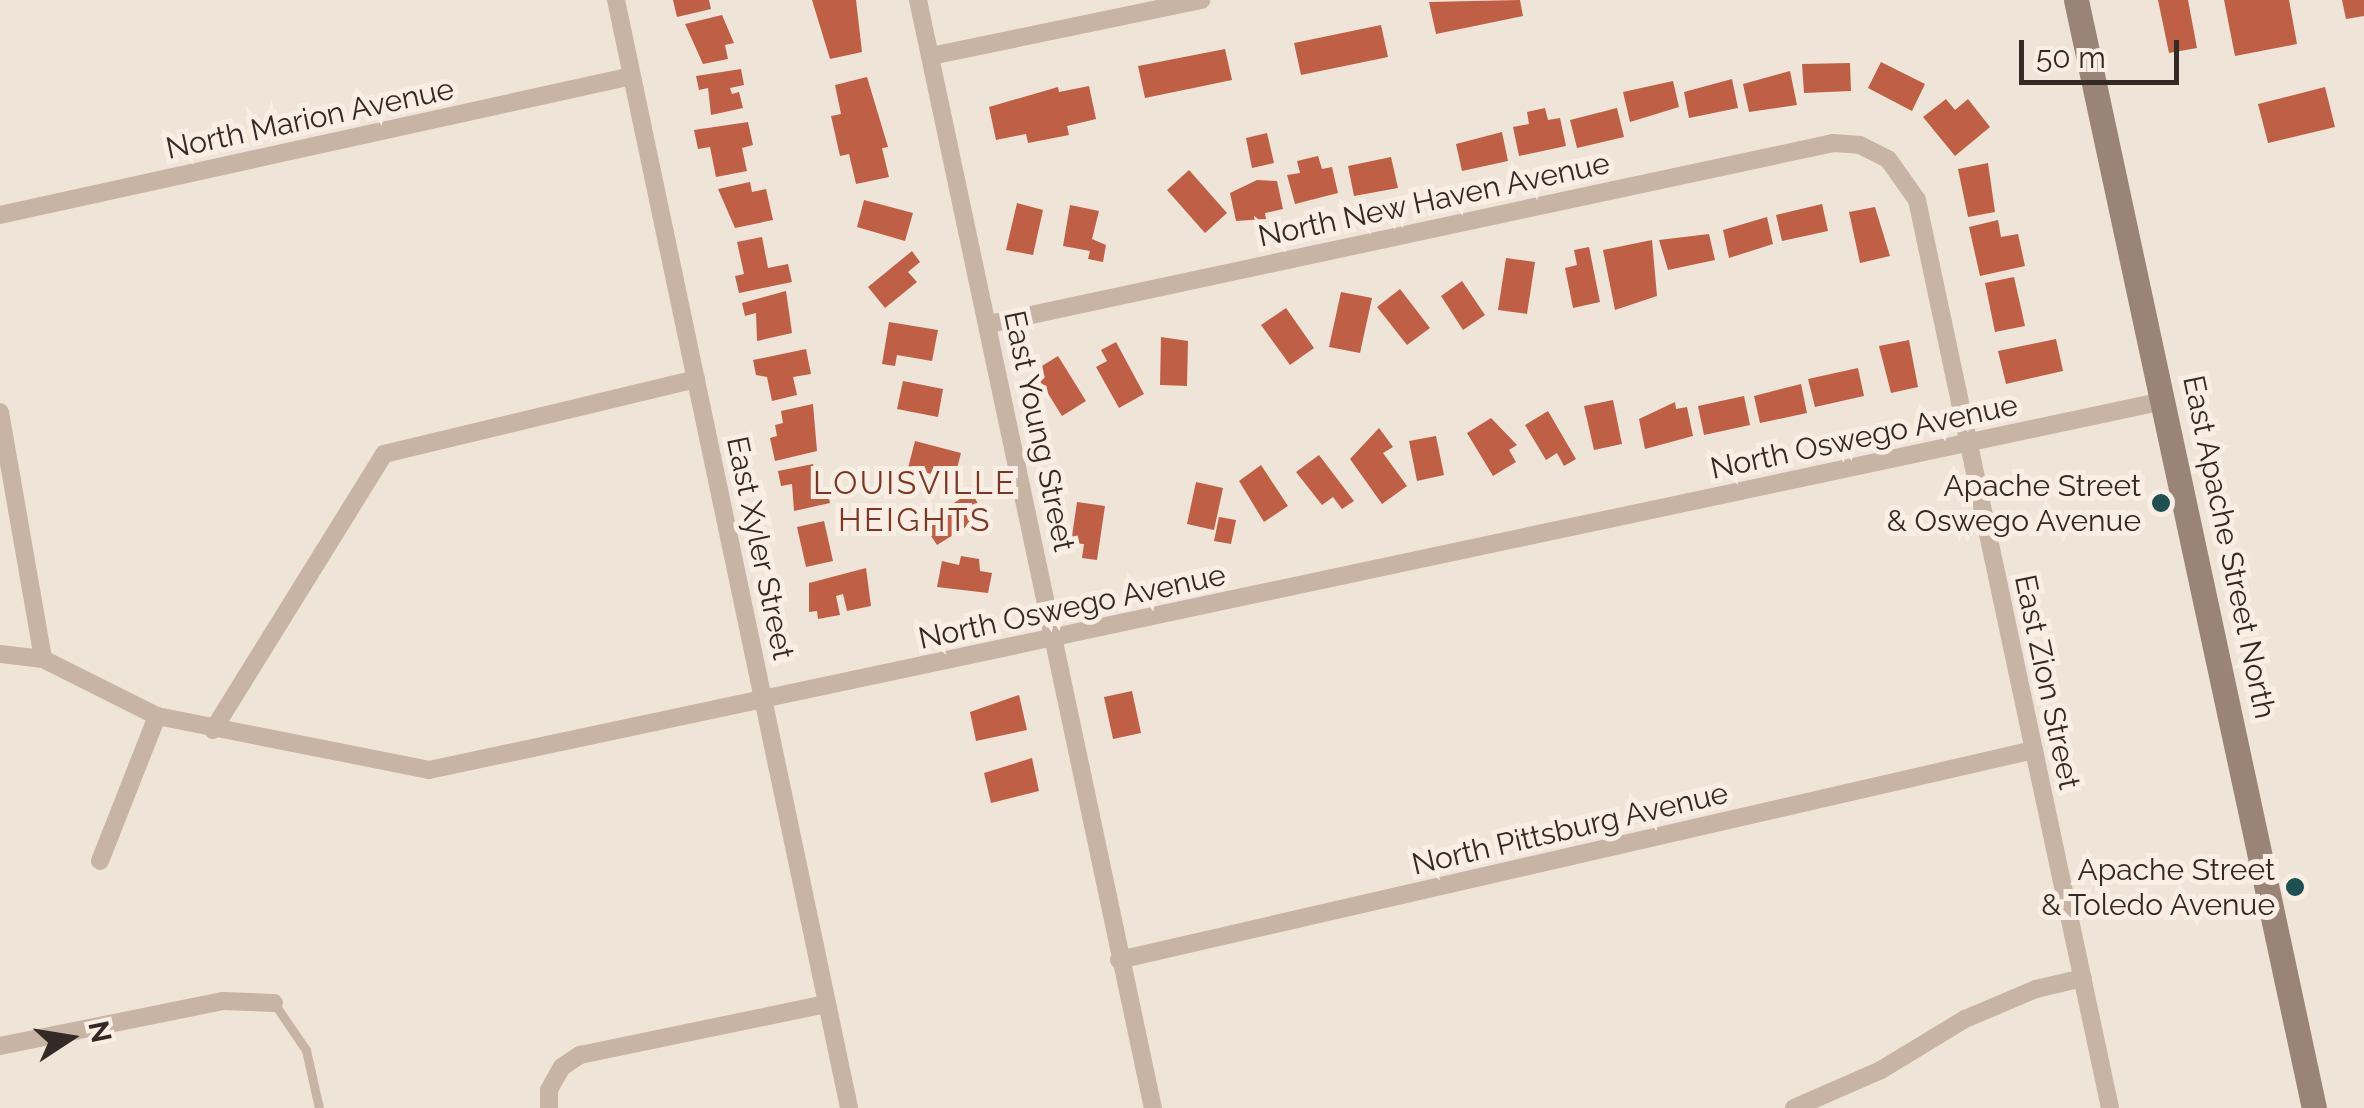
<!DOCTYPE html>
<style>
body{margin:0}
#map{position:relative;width:2364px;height:1108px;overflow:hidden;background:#efe4d8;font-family:Raleway,sans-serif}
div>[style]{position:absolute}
.building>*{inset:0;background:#bf6046}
.service>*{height:9px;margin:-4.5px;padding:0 4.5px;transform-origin:4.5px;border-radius:4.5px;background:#c7b4a5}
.minor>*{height:18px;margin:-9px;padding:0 9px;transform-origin:9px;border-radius:9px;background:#c7b4a5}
.secondary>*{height:25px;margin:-12.5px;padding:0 12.5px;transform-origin:12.5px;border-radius:12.5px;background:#9a8377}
.dots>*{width:28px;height:28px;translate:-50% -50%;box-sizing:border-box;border:5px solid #f8eee4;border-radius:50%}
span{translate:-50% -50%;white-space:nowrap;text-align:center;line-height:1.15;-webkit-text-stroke:10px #f8eee4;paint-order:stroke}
.street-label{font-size:30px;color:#332a26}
.poi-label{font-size:30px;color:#332a26}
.right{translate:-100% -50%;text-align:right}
.neighbourhood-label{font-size:32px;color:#7d3624;letter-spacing:2.5px}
.north{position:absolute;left:20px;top:988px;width:100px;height:100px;-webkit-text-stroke:8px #f8eee4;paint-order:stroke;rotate:78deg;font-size:28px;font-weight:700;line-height:40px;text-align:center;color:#332a26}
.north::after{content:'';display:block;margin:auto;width:35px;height:45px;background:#332a26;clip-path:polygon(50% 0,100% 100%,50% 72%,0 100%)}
.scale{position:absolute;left:2019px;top:40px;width:160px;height:45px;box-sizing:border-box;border:5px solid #332a26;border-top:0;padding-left:12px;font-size:30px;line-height:35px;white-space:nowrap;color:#332a26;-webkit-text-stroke:8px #f8eee4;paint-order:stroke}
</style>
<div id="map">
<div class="building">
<div style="clip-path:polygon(673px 0,709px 0,711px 9px,677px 17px)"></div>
<div style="clip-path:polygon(812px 0,856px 0,862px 52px,830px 59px)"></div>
<div style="clip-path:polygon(1520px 0,1523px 16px,1436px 34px,1429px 2px)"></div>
<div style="clip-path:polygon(2158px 0,2188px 0,2197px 48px,2169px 53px)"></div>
<div style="clip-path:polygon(2224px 0,2289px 0,2297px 44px,2235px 56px)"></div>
<div style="clip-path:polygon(2342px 0,2364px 0,2364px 16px,2346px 19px)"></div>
<div style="clip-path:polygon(722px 15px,734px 43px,725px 45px,728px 59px,703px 64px,685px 24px)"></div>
<div style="clip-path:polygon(1381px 25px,1388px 57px,1301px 75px,1294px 43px)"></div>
<div style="clip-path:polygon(1225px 49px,1232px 80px,1145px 98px,1138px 66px)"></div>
<div style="clip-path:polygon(1881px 62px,1925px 84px,1912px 111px,1868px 88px)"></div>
<div style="clip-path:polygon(1850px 63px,1851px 91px,1804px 93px,1802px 64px)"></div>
<div style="clip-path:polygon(741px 69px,744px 85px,730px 88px,732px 94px,739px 92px,743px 108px,711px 115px,708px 88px,699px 90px,696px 76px)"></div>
<div style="clip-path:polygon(1790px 71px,1797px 105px,1749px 112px,1743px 84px)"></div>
<div style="clip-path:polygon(867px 77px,888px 147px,882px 148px,889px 177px,856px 184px,849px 154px,840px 156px,831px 116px,841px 114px,835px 85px)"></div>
<div style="clip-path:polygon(1732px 79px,1738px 108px,1689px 118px,1684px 92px)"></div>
<div style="clip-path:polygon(1673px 81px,1679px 107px,1630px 122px,1623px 92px)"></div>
<div style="clip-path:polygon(1089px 86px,1096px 119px,1067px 126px,1069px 135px,1028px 143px,1026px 134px,996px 140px,989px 107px,1058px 87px,1059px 92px)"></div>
<div style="clip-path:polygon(2325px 87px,2335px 127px,2268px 143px,2258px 104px)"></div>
<div style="clip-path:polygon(1946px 99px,1955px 110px,1968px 99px,1990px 127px,1955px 156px,1923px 117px)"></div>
<div style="clip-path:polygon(1545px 108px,1548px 120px,1560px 118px,1566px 146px,1519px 156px,1513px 127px,1529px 124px,1527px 112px)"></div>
<div style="clip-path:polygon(1617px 108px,1624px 137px,1577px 148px,1570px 120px)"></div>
<div style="clip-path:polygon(748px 122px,753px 145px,742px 148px,747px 171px,716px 177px,710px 147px,698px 149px,694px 130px)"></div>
<div style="clip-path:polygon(1502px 132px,1508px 161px,1462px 171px,1456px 144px)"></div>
<div style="clip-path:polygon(1267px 133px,1274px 163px,1252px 168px,1246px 138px)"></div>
<div style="clip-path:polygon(1318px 156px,1322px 169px,1332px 167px,1338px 193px,1295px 204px,1287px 175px,1300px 173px,1297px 161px)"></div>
<div style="clip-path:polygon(1391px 157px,1398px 188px,1354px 196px,1348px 166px)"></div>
<div style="clip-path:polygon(1988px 163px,1995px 212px,1968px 217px,1958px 169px)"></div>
<div style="clip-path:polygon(1189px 170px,1227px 213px,1205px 233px,1167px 190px)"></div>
<div style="clip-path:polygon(1257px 180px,1277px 181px,1283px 209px,1265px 213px,1266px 219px,1236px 221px,1230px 193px)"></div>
<div style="clip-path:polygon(750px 182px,752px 192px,766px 189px,773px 220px,735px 228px,718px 189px)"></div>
<div style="clip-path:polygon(864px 200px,913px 213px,905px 241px,857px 227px)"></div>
<div style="clip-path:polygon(1017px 203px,1043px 210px,1033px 255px,1006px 250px)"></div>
<div style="clip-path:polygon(1822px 204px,1828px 231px,1782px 241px,1776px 215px)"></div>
<div style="clip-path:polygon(1070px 205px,1099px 211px,1092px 239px,1106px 245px,1103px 262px,1088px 259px,1090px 251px,1063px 246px)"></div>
<div style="clip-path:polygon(1875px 207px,1890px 256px,1860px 263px,1849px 212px)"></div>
<div style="clip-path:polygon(1767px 217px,1773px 244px,1729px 258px,1723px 230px)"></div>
<div style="clip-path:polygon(1998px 220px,2001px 237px,2018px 234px,2025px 266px,1980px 276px,1969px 227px)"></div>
<div style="clip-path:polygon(1709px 234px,1715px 260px,1668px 270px,1659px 240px)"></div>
<div style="clip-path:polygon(762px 237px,768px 268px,788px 264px,792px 282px,739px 293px,735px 276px,744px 274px,737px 242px)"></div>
<div style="clip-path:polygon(1652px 240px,1657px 296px,1615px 310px,1603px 250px)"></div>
<div style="clip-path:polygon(1589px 247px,1600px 302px,1573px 308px,1565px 268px,1577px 265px,1574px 250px)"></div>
<div style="clip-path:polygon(912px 251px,920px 262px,908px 272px,917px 282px,885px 308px,868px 287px)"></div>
<div style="clip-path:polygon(1506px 258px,1535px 262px,1527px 314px,1498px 310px)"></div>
<div style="clip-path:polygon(2014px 277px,2025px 326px,1995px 332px,1985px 283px)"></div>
<div style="clip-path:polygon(1462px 281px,1485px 315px,1463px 330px,1441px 296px)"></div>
<div style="clip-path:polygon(1400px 289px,1430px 328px,1407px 345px,1377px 307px)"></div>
<div style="clip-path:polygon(786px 291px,792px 333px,757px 341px,756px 313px,745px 316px,742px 303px)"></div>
<div style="clip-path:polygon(1341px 292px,1372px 298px,1360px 353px,1329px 347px)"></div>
<div style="clip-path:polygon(1286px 308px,1314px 348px,1290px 365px,1261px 325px)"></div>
<div style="clip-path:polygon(889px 322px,938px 330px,932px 361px,897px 355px,895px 366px,882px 364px)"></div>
<div style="clip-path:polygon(1161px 337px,1188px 341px,1187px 386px,1160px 385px)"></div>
<div style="clip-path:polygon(2056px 339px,2063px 371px,2006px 384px,1998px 351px)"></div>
<div style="clip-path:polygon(1909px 340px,1918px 387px,1891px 393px,1879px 346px)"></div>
<div style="clip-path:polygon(1116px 342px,1144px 394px,1119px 408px,1096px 367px,1107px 361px,1101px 350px)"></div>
<div style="clip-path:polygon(806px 349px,811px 374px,793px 377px,797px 395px,772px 401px,767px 377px,756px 375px,753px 360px)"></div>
<div style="clip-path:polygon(1058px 356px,1086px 401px,1062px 416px,1034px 371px)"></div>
<div style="clip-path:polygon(1858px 368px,1864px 396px,1815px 407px,1808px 379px)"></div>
<div style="clip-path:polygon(903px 381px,943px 389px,938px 417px,897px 409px)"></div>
<div style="clip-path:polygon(1801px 384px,1807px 413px,1760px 423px,1754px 396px)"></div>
<div style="clip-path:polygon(1744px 396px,1750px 425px,1704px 435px,1698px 406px)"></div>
<div style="clip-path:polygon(1613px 400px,1622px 444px,1594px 450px,1584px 406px)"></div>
<div style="clip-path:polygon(1675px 402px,1676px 409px,1687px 407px,1693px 436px,1645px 449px,1639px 419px)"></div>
<div style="clip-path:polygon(813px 404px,817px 451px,775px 461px,770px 438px,777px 436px,775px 425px,783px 423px,781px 411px)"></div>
<div style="clip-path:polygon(1548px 411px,1576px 459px,1564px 466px,1557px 453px,1546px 460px,1525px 425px)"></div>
<div style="clip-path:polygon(1491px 418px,1517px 445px,1509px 450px,1516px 462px,1493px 476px,1467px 433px)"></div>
<div style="clip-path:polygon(1379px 428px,1393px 447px,1383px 453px,1407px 486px,1382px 504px,1350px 459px)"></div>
<div style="clip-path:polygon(1436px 436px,1444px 475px,1417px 481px,1409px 441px)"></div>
<div style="clip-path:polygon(915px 441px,961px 453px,954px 480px,908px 468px)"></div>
<div style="clip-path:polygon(1319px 455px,1354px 501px,1342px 509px,1333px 497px,1322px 505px,1296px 472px)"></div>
<div style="clip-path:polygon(813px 464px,819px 491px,827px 489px,830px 503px,794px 511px,792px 484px,781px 486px,778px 471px)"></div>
<div style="clip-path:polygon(1261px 465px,1288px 506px,1264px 522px,1239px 481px)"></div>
<div style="clip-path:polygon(1196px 482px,1223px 488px,1214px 530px,1187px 524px)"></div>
<div style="clip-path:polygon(972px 492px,978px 504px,965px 513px,971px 524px,937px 545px,922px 522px)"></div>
<div style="clip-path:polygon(1077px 502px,1105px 506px,1097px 560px,1082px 558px,1084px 544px,1071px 543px)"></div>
<div style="clip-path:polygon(1219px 517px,1236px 520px,1231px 544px,1214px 541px)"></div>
<div style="clip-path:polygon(824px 521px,833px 561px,806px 567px,797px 527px)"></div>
<div style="clip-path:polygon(961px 556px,979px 559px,980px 571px,992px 573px,988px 593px,937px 587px,942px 561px,959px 565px)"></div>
<div style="clip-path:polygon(866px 568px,871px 606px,847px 611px,843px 594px,836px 596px,840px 615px,818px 619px,817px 611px,809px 612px,809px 583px)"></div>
<div style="clip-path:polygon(1132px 691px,1141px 733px,1113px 739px,1104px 697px)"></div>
<div style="clip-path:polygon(1019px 695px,1027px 730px,976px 741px,970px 712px)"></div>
<div style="clip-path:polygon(1032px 758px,1039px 791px,991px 803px,984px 773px)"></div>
</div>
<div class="service">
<div style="left:274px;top:1003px;width:57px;rotate:55.8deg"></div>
<div style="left:306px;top:1050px;width:59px;rotate:77.4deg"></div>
</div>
<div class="minor">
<div style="left:616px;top:0;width:1132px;rotate:78.12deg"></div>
<div style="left:918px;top:0;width:1133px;rotate:78.03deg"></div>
<div style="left:931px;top:56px;width:276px;rotate:-11.7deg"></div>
<div style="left:0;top:215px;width:647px;rotate:-12.4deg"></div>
<div style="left:989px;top:324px;width:863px;rotate:-12.1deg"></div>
<div style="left:1833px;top:143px;width:27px;rotate:4deg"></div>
<div style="left:1860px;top:145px;width:31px;rotate:27deg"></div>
<div style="left:1888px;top:159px;width:50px;rotate:54.7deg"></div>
<div style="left:1917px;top:200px;width:928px;rotate:78deg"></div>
<div style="left:0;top:412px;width:251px;rotate:80.1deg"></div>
<div style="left:0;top:654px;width:43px;rotate:6.6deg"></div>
<div style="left:43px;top:659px;width:127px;rotate:26.6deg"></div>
<div style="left:157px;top:716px;width:277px;rotate:11.2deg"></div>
<div style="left:429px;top:770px;width:1774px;rotate:-12.01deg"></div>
<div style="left:213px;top:730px;width:325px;rotate:-58.2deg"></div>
<div style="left:384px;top:454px;width:321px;rotate:-13.5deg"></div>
<div style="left:100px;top:861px;width:156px;rotate:-68.5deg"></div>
<div style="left:1119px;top:960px;width:939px;rotate:-12.93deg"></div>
<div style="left:0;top:1046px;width:228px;rotate:-11.4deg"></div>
<div style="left:224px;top:1001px;width:50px;rotate:2.3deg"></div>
<div style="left:549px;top:1108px;width:18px;rotate:-90deg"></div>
<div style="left:549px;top:1090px;width:26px;rotate:-61deg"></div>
<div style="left:562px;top:1067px;width:22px;rotate:-34deg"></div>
<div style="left:580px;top:1055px;width:252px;rotate:-11.7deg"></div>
<div style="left:1794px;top:1108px;width:95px;rotate:-23.6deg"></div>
<div style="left:1881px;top:1070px;width:98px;rotate:-31.3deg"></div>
<div style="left:1965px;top:1019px;width:77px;rotate:-22.9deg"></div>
<div style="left:2036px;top:989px;width:48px;rotate:-13.2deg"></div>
</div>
<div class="secondary">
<div style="left:2076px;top:0;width:1133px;rotate:77.88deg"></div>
</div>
<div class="dots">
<div style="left:2161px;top:503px;background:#1e5052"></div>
<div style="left:2295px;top:887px;background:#1e5052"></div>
</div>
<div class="street-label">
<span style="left:310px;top:119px;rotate:-12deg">North Marion Avenue</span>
<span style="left:1434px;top:200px;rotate:-12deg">North New Haven Avenue</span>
<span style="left:1039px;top:431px;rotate:78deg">East Young Street</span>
<span style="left:1864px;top:437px;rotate:-12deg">North Oswego Avenue</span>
<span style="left:2229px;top:547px;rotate:78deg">East Apache Street North</span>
<span style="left:760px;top:548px;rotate:78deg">East Xyler Street</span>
<span style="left:1072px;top:607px;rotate:-12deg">North Oswego Avenue</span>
<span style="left:2047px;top:682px;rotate:78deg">East Zion Street</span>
<span style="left:1570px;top:829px;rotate:-13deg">North Pittsburg Avenue</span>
</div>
<div class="poi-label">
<span class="right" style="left:2141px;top:503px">Apache Street<br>&amp; Oswego Avenue</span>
<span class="right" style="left:2275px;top:887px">Apache Street<br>&amp; Toledo Avenue</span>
</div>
<div class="neighbourhood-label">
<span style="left:915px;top:502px">LOUISVILLE<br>HEIGHTS</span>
</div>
<div class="north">N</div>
<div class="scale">50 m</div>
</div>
